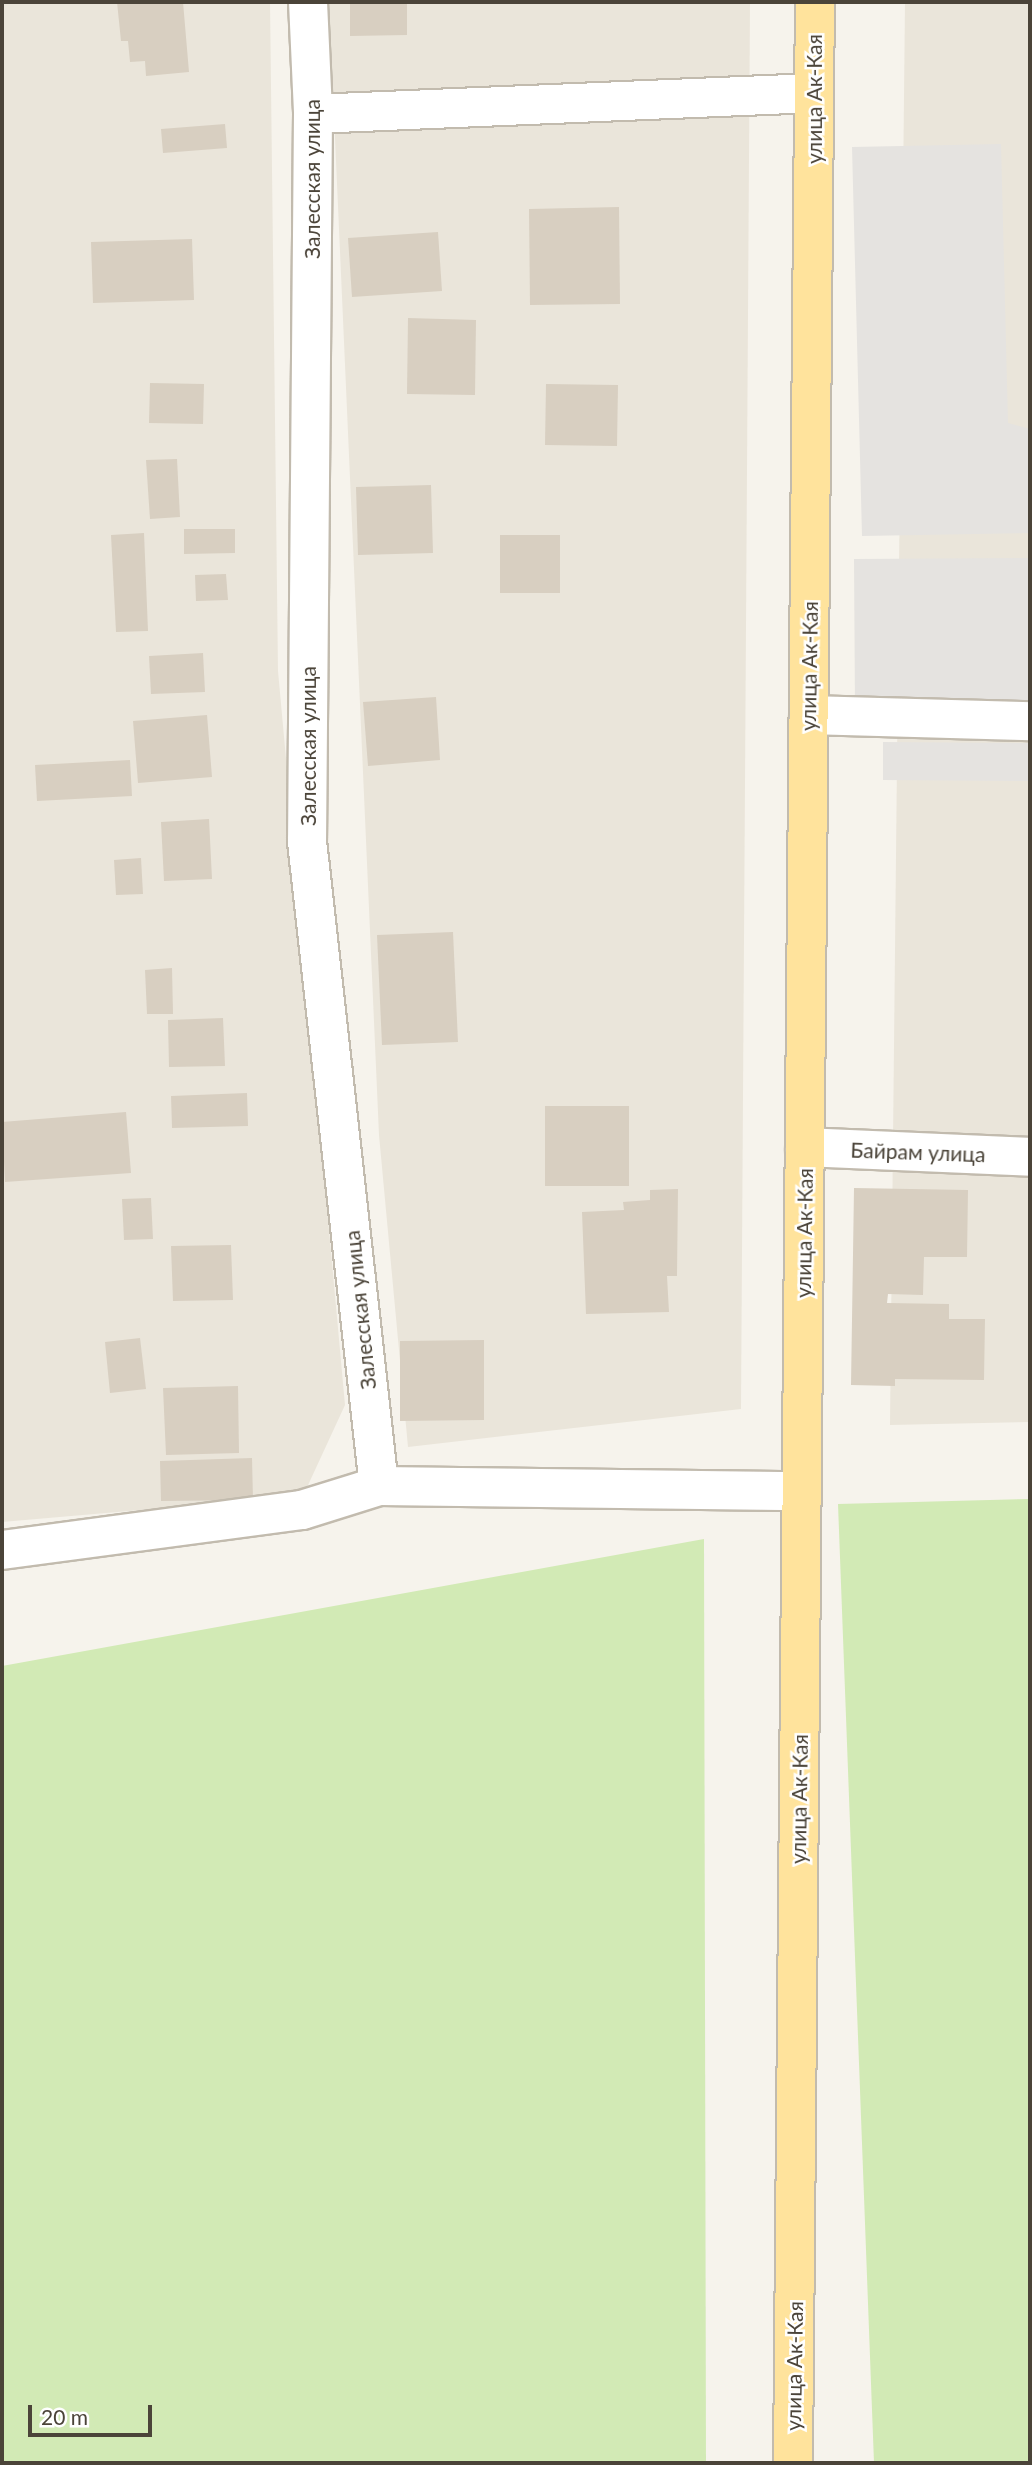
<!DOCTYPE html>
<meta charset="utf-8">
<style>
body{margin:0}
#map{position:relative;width:1032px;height:2465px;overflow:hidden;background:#f6f3ec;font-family:Lato,sans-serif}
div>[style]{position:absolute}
.residential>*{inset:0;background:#eae5da}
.green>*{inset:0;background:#d2eab5}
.parking>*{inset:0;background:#e5e3e0}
.building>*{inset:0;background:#d8cfc1}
.roads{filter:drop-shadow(2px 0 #c2bbae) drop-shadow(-2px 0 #c2bbae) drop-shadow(0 2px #c2bbae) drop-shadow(0 -2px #c2bbae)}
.minor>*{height:38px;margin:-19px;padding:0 19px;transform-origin:19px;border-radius:19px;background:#fff}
.major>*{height:38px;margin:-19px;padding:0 19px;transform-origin:19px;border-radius:19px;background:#ffe39c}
span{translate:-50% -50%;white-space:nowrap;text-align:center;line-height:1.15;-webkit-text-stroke:5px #fff;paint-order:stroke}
.street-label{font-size:21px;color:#4b4439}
.frame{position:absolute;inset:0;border:4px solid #4b4439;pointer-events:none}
.scale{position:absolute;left:28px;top:2405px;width:124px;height:32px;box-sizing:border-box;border:4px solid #4b4439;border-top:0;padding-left:9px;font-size:21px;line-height:24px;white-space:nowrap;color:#4b4439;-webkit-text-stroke:5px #fff;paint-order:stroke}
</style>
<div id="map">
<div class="residential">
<div style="clip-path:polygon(2px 2px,270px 2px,278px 671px,345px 1405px,303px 1496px,2px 1522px)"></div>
<div style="clip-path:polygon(329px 2px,750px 2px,741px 1409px,408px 1447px,379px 1135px)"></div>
<div style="clip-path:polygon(905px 2px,1030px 2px,1030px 1422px,890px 1425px)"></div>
</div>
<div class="green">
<div style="clip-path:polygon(1030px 1499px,1030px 2463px,874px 2463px,838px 1504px)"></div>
<div style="clip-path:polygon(704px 1539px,706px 2463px,2px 2463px,2px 1666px)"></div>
</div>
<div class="parking">
<div style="clip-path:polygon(1001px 144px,1008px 423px,1030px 429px,1030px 533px,862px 536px,852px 147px)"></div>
<div style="clip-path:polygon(1030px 558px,1030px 708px,855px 709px,854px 559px)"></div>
<div style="clip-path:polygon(883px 742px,1030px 743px,1030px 781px,883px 780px)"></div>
</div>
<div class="building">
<div style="clip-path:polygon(117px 2px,183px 2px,189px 72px,146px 76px,145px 61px,130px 62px,128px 41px,121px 41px)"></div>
<div style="clip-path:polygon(350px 2px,407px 2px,407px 35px,350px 36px)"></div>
<div style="clip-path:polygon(225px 124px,227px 148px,163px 153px,161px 129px)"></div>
<div style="clip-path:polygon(619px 207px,620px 304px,530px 305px,529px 209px)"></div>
<div style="clip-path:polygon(438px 232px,442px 291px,352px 297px,348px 238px)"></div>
<div style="clip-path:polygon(192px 239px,194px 300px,93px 303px,91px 242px)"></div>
<div style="clip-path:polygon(408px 318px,476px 320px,475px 395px,407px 394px)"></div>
<div style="clip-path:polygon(150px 383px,204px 384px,203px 424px,149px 423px)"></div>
<div style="clip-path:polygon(546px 384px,618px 385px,617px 446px,545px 445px)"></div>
<div style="clip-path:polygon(177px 459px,180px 517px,150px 519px,146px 460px)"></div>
<div style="clip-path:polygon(431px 485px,433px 553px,358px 555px,356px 487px)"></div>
<div style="clip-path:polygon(184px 529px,235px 529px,235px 553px,184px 554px)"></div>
<div style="clip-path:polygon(144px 533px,148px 631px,116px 632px,111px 535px)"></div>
<div style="clip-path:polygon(500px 535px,560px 535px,560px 593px,500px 593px)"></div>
<div style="clip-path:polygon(226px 574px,228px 600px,196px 601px,195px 575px)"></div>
<div style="clip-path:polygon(203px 653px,205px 692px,151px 694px,149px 656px)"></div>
<div style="clip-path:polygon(436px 697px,440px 760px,368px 766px,363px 702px)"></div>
<div style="clip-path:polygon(207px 715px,212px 777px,138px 783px,133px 721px)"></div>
<div style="clip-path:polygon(130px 760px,132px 796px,37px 801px,35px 765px)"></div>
<div style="clip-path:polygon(209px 819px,212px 879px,164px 881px,161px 822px)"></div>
<div style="clip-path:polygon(141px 858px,143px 894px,116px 895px,114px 860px)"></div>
<div style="clip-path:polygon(453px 932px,458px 1042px,382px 1045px,377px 935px)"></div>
<div style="clip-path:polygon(172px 968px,173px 1014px,147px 1014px,145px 970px)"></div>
<div style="clip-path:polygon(223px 1018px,225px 1066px,169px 1067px,168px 1020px)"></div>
<div style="clip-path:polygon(247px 1093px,248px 1126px,172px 1128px,171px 1096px)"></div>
<div style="clip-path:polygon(545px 1106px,629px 1106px,629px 1186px,545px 1186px)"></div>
<div style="clip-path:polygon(126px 1112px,131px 1173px,5px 1182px,2px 1122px)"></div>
<div style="clip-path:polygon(854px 1188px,968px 1190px,967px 1257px,924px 1257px,923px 1295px,888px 1294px,887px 1303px,949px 1304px,949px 1319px,985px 1319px,984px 1380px,895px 1379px,895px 1386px,851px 1385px)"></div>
<div style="clip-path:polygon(678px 1189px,677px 1276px,667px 1276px,669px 1312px,586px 1314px,582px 1212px,624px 1210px,623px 1202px,650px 1200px,650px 1190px)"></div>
<div style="clip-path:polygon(151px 1198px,153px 1239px,124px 1240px,122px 1199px)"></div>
<div style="clip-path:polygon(231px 1245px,233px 1300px,173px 1301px,171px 1246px)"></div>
<div style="clip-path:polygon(140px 1338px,146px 1389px,110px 1393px,105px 1342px)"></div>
<div style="clip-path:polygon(484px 1340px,484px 1420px,400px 1421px,400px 1341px)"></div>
<div style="clip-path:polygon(238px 1386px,239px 1453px,166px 1455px,163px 1388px)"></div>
<div style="clip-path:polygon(252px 1458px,253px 1500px,161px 1501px,160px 1461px)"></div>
</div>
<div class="roads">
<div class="minor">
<div style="left:308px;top:2px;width:112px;rotate:87.4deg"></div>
<div style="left:313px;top:114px;width:727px;rotate:90.47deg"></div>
<div style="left:307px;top:841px;width:649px;rotate:83.63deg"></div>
<div style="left:313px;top:114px;width:501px;rotate:-2.4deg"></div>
<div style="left:809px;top:715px;width:221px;rotate:1.6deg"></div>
<div style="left:805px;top:1147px;width:225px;rotate:2.5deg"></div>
<div style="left:2px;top:1550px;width:303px;rotate:-7.6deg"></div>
<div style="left:302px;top:1510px;width:81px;rotate:-17.3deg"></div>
<div style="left:379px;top:1486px;width:423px;rotate:0.7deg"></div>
</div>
<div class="major">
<div style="left:793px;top:2463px;width:2461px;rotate:-89.49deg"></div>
</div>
</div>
<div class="street-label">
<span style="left:814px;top:99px;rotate:-90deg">улица Ак-Кая</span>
<span style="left:312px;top:179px;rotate:-90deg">Залесская улица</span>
<span style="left:809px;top:666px;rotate:-89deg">улица Ак-Кая</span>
<span style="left:308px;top:746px;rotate:-90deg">Залесская улица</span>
<span style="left:918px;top:1152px;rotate:2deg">Байрам улица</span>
<span style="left:804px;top:1233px;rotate:-89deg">улица Ак-Кая</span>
<span style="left:360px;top:1310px;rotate:-96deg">Залесская улица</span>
<span style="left:799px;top:1799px;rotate:-89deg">улица Ак-Кая</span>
<span style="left:794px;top:2366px;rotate:-89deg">улица Ак-Кая</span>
</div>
<div class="frame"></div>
<div class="scale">20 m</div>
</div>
